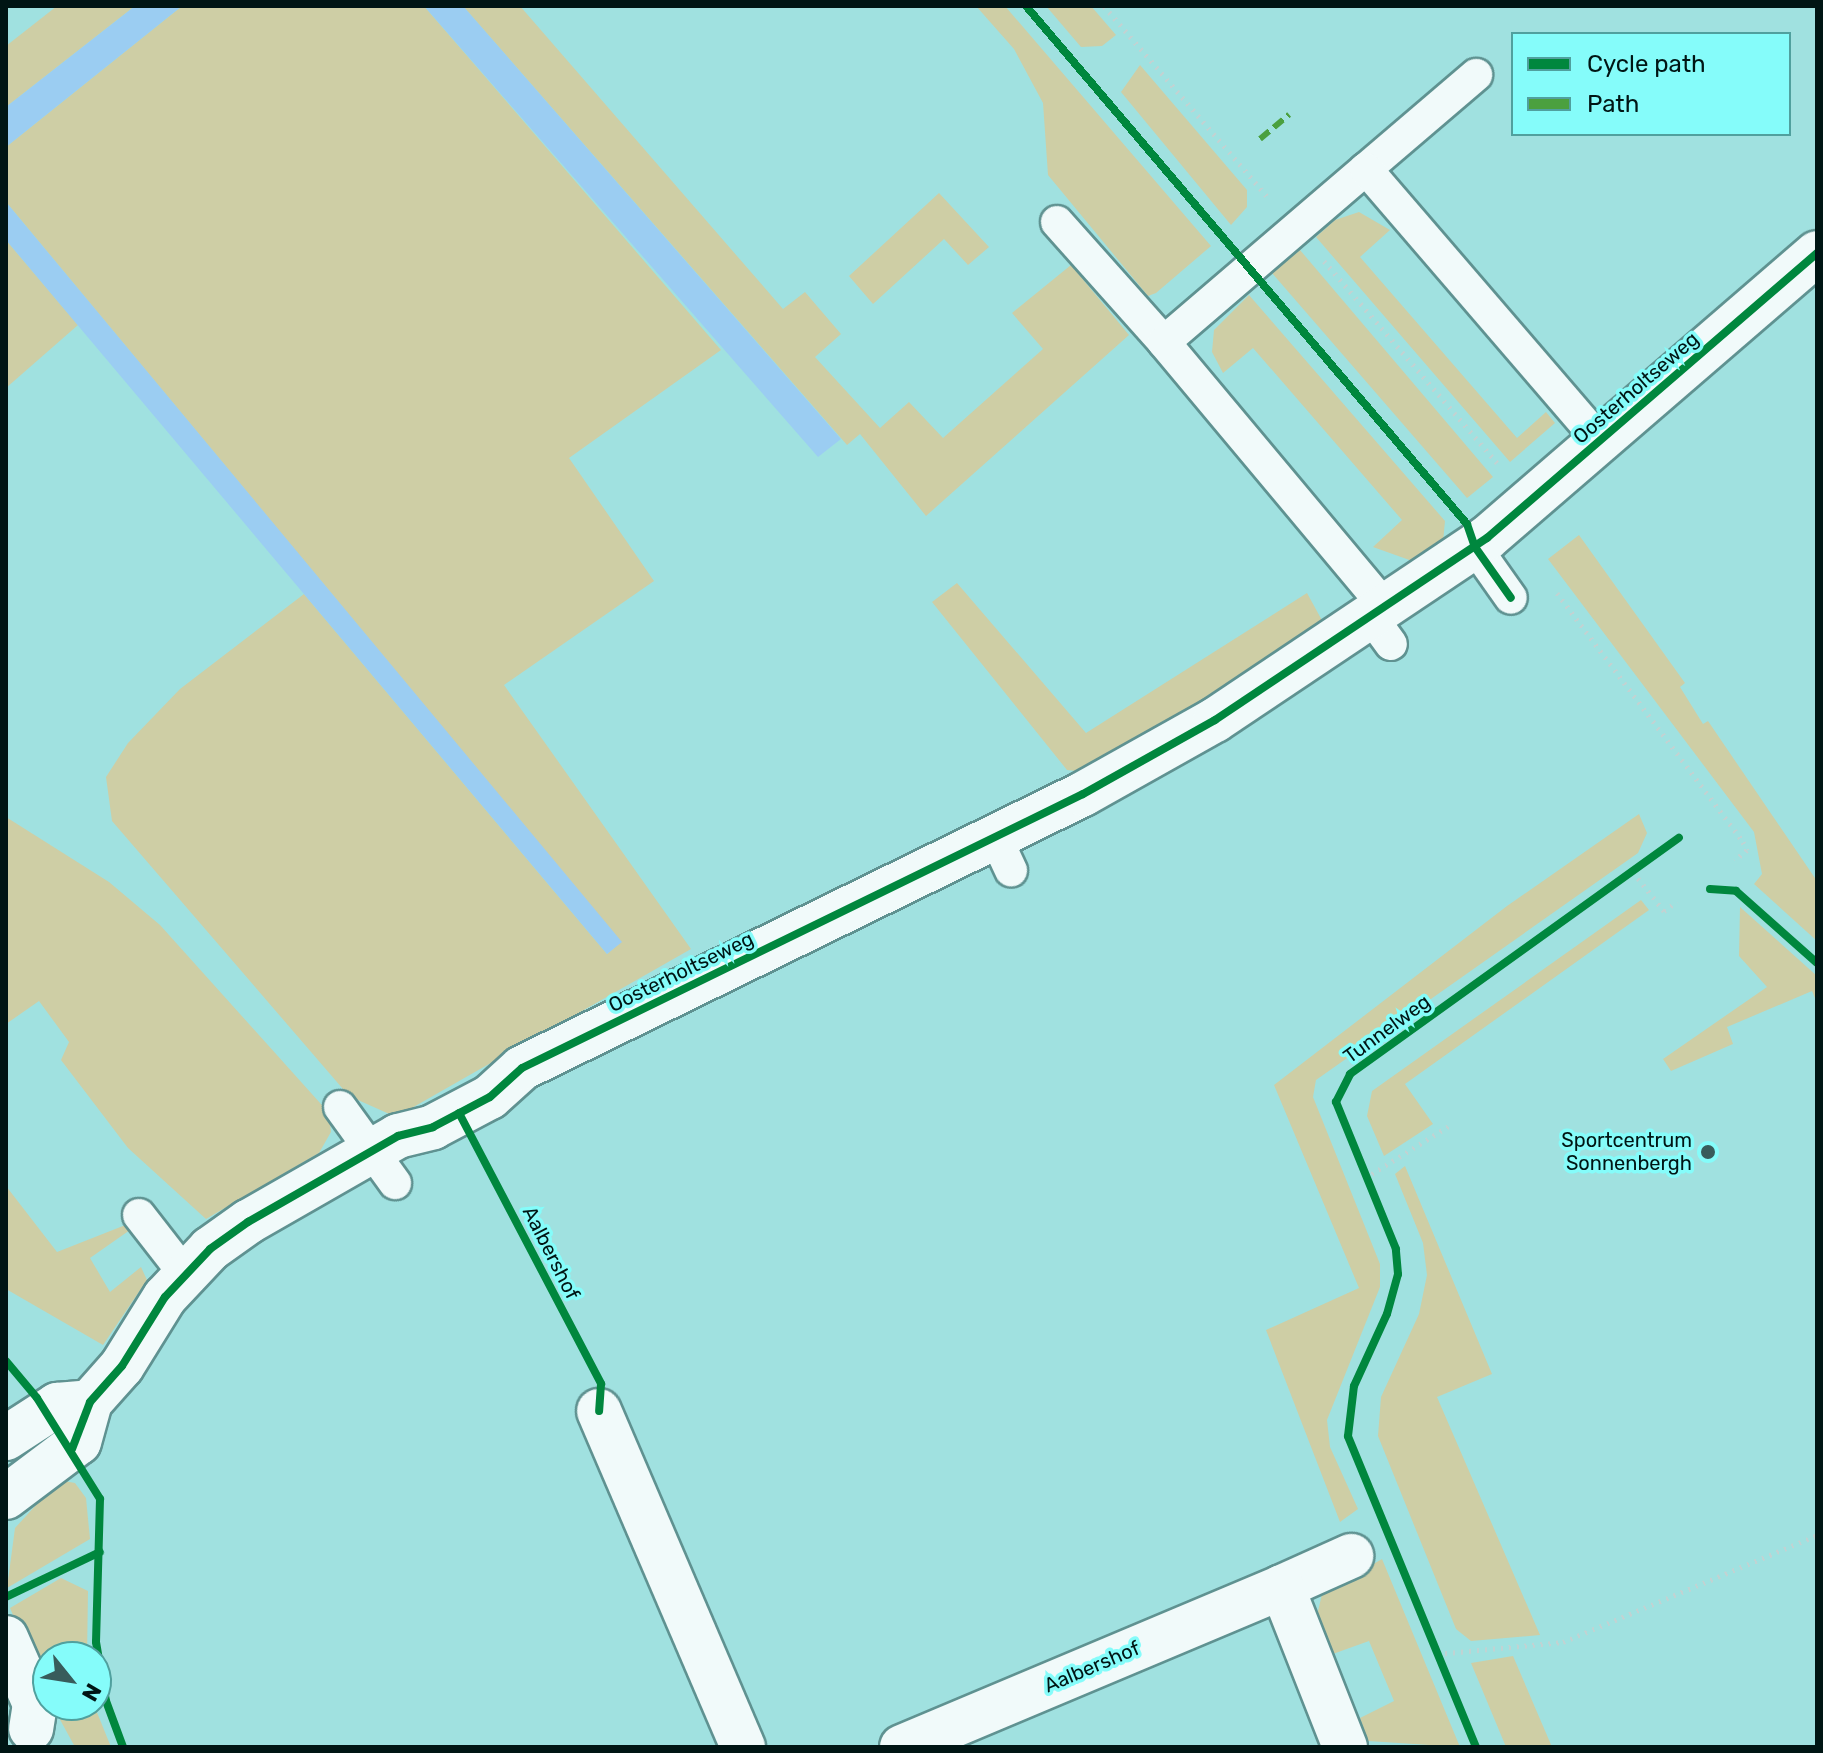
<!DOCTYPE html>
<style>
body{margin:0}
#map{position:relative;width:1823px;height:1753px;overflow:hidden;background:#a0e1e0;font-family:Rubik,sans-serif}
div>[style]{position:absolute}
.green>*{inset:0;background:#cecea5}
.water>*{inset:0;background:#9bcdf2}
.path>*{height:5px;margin-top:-2.5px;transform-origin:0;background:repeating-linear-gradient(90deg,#c0d3d3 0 2px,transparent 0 8px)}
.roads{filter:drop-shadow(2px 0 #5f9291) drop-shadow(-2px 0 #5f9291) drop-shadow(0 2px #5f9291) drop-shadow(0 -2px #5f9291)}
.lane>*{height:32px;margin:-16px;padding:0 16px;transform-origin:16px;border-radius:16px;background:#f1fafa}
.street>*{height:44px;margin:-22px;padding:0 22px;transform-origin:22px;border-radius:22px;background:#f1fafa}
.secondary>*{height:44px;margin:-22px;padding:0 22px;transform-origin:22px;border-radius:22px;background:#f1fafa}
.quiet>*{height:6px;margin-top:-3px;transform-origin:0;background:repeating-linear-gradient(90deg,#4ba03f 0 12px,transparent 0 18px)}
.cycleway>*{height:8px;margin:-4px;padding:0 4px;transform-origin:4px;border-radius:4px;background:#00873e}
.dots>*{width:22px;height:22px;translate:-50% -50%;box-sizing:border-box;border:4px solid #85fcfa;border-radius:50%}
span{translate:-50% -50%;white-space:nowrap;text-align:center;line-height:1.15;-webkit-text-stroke:7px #85fcfa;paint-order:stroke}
.street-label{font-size:20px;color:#001514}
.poi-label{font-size:20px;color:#001514}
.right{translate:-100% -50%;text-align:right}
.frame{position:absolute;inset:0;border:8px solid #001514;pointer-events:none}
.legend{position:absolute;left:1511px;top:32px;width:280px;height:104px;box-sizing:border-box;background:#85fcfa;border:2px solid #50a09e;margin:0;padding:10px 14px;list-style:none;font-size:24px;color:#001514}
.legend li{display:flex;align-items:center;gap:16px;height:40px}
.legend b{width:40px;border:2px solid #50a09e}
.north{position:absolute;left:32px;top:1641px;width:80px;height:80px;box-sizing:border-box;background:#85fcfa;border:2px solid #50a09e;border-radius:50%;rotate:120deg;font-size:22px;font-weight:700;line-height:32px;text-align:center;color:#001514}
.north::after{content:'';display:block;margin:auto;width:28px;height:36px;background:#385c5b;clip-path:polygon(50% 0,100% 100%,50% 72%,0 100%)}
</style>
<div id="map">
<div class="green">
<div style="clip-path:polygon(57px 6px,135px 6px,6px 107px,6px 46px)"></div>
<div style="clip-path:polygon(182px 6px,424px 6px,721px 350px,569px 458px,654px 581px,504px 685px,691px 949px,396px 1117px,349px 1096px,112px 821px,106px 777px,128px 743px,180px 689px,304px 594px,607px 954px,621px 942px,6px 202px,6px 147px)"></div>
<div style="clip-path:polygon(463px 6px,520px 6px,783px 309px,805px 292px,841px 334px,815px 357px,880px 428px,909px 402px,943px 438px,1043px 349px,1012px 313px,1071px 265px,1129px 335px,926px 516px,860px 434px,847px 445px)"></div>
<div style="clip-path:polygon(976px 6px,1005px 6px,1211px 246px,1156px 293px,1148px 296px,1048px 175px,1043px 103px,1014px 49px)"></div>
<div style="clip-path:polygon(1046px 6px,1091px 6px,1116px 35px,1102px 46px,1081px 47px)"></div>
<div style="clip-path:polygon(1140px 65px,1247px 190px,1247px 207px,1231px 225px,1121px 92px)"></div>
<div style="clip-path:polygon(939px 193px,989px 247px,968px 265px,944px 239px,873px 304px,849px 276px)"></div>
<div style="clip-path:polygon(1359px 212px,1390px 230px,1360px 257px,1517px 438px,1546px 412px,1555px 423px,1510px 462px,1316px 237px,1335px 220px)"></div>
<div style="clip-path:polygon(6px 240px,78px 325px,6px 388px)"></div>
<div style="clip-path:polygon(1300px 250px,1493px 477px,1467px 498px,1272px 273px)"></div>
<div style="clip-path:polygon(1249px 295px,1445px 521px,1443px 542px,1415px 562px,1373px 547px,1402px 520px,1253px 348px,1223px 373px,1212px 352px,1214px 330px)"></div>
<div style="clip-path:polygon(1579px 535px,1685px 683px,1680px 687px,1703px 724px,1708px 721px,1817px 881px,1817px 941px,1754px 884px,1762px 874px,1754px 832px,1548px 559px)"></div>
<div style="clip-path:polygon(957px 583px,1086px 733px,1307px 593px,1324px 624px,1220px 692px,1076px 771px,1067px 770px,932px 602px)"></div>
<div style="clip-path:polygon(1639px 814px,1647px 833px,1638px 853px,1316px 1080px,1313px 1097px,1380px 1264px,1380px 1287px,1327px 1420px,1330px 1447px,1358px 1509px,1340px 1522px,1266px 1330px,1359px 1288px,1274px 1085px,1507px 906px)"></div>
<div style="clip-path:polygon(6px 817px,109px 882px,160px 925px,329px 1113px,331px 1132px,319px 1153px,206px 1219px,128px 1148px,61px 1060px,69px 1042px,39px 1001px,6px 1024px)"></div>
<div style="clip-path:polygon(1641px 900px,1649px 910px,1405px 1084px,1433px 1124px,1384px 1156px,1367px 1116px,1372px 1091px)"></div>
<div style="clip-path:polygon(1740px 907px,1817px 976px,1817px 1003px,1812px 991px,1727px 1027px,1733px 1044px,1671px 1071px,1663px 1059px,1767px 987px,1739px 956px)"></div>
<div style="clip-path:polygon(1405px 1166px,1492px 1374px,1437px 1397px,1540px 1635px,1471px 1641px,1456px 1629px,1378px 1436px,1381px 1397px,1419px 1314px,1427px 1275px,1423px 1243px,1395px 1174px)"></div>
<div style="clip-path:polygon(6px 1186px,57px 1252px,128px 1224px,130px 1230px,90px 1258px,110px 1292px,141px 1267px,147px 1280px,103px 1345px,6px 1289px)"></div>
<div style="clip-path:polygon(59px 1480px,75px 1483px,86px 1498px,90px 1539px,7px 1588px,15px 1528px)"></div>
<div style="clip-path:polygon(1382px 1559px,1460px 1747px,1368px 1741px,1360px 1718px,1394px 1701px,1369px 1641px,1330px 1655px,1315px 1624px,1322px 1594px)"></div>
<div style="clip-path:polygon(61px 1578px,88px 1591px,87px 1657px,48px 1657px,48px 1697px,10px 1608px)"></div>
<div style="clip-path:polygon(1513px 1656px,1552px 1747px,1506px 1747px,1471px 1663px)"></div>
<div style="clip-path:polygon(52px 1705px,94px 1705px,111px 1747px,75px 1747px)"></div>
</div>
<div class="water">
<div style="clip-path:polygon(135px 6px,182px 6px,6px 147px,6px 107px)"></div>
<div style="clip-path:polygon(424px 6px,463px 6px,841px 439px,818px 457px)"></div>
<div style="clip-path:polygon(6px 202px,622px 942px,607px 954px,6px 240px)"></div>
</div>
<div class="path">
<div style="left:1104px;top:6px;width:250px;rotate:49.4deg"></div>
<div style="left:1324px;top:261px;width:266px;rotate:49.4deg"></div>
<div style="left:1557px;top:593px;width:311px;rotate:53.2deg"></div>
<div style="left:1743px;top:842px;width:9px;rotate:63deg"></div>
<div style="left:1747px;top:850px;width:16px;rotate:140deg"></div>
<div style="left:1633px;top:872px;width:50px;rotate:51.5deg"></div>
<div style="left:1664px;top:911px;width:16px;rotate:-35deg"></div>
<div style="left:1365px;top:1178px;width:99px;rotate:-31.8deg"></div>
<div style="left:1437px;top:1654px;width:127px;rotate:-5.4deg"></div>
<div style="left:1563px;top:1642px;width:276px;rotate:-22.8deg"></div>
</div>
<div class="roads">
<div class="lane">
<div style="left:1366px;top:169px;width:145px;rotate:-40.5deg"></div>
<div style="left:1057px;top:222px;width:161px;rotate:48.3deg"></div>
<div style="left:1475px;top:547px;width:62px;rotate:54.8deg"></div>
<div style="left:1387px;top:609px;width:348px;rotate:-129.9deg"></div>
<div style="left:1164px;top:342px;width:266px;rotate:-40.6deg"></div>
<div style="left:1366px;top:169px;width:336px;rotate:49.3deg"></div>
<div style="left:1372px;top:618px;width:32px;rotate:54deg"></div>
<div style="left:995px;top:836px;width:38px;rotate:65deg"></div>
<div style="left:340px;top:1107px;width:94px;rotate:54.1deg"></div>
<div style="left:139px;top:1215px;width:75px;rotate:52.1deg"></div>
</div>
<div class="street">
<div style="left:599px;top:1411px;width:366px;rotate:66.8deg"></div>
<div style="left:6px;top:1438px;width:61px;rotate:-32.9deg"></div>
<div style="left:57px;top:1405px;width:33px;rotate:-5deg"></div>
<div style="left:6px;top:1497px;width:91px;rotate:-37deg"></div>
<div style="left:79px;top:1442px;width:41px;rotate:-74.6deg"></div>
<div style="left:90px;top:1402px;width:48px;rotate:-48.4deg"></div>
<div style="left:122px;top:1366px;width:81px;rotate:-58.1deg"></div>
<div style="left:165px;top:1297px;width:66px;rotate:-46.8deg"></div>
<div style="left:210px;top:1249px;width:47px;rotate:-35.4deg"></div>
<div style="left:248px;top:1222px;width:173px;rotate:-29.8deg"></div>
<div style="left:398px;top:1136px;width:36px;rotate:-14deg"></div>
<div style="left:433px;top:1127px;width:64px;rotate:-27.8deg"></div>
<div style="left:490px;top:1097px;width:43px;rotate:-42.2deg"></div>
<div style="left:522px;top:1068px;width:624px;rotate:-26.03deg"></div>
<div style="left:1083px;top:794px;width:151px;rotate:-29.3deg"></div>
<div style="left:1215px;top:720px;width:327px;rotate:-33.8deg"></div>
<div style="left:1487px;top:538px;width:436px;rotate:-40.8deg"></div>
<div style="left:1282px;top:1587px;width:76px;rotate:-24.2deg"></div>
<div style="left:902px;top:1747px;width:412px;rotate:-22.8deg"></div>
<div style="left:1282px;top:1587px;width:172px;rotate:68.5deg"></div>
</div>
<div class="secondary">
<div style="left:6px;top:1638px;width:72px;rotate:66.3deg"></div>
<div style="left:35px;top:1704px;width:25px;rotate:99deg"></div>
</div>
</div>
<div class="quiet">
<div style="left:1260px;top:139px;width:38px;rotate:-40deg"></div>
</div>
<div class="cycleway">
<div style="left:1026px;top:6px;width:680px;rotate:49.59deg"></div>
<div style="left:1467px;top:524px;width:24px;rotate:71deg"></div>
<div style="left:1475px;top:547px;width:62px;rotate:54.8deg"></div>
<div style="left:1710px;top:889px;width:26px;rotate:4deg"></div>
<div style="left:1736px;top:891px;width:108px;rotate:41.6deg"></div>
<div style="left:459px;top:1113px;width:306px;rotate:62.3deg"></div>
<div style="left:601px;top:1384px;width:27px;rotate:94deg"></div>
<div style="left:6px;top:1361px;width:48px;rotate:50deg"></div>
<div style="left:37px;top:1398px;width:119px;rotate:58deg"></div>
<div style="left:100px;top:1499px;width:143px;rotate:91.6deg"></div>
<div style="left:96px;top:1642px;width:60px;rotate:80.4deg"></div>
<div style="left:106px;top:1701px;width:49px;rotate:69.7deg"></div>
<div style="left:72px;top:1449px;width:50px;rotate:-69deg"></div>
<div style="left:90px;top:1402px;width:48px;rotate:-48.4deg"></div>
<div style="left:122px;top:1366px;width:81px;rotate:-58.1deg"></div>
<div style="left:165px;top:1297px;width:66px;rotate:-46.8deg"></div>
<div style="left:210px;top:1249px;width:47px;rotate:-35.4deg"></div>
<div style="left:248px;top:1222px;width:173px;rotate:-29.8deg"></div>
<div style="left:398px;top:1136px;width:36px;rotate:-14deg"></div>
<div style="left:433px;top:1127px;width:64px;rotate:-27.8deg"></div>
<div style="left:490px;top:1097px;width:43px;rotate:-42.2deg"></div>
<div style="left:522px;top:1068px;width:624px;rotate:-26.03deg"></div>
<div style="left:1083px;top:794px;width:151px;rotate:-29.3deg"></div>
<div style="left:1215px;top:720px;width:327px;rotate:-33.8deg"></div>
<div style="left:1487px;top:538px;width:436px;rotate:-40.8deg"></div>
<div style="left:6px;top:1597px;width:104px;rotate:-25.6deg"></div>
<div style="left:1476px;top:1747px;width:336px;rotate:-112.4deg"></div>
<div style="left:1348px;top:1436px;width:50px;rotate:-83.2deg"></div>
<div style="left:1354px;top:1386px;width:79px;rotate:-65.4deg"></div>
<div style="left:1387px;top:1314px;width:41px;rotate:-74.6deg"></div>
<div style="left:1398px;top:1274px;width:25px;rotate:-95deg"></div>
<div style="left:1396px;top:1249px;width:159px;rotate:-112.2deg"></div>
<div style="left:1336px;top:1102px;width:31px;rotate:-63deg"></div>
<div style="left:1350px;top:1074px;width:405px;rotate:-35.7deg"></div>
</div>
<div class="dots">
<div style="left:1708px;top:1152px;background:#385c5b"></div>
</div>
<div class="street-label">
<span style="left:1636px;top:388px;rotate:-41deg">Oosterholtseweg</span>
<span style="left:681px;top:972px;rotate:-26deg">Oosterholtseweg</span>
<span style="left:1387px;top:1029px;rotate:-36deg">Tunnelweg</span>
<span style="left:551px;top:1253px;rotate:63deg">Aalbershof</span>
<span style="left:1092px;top:1667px;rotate:-23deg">Aalbershof</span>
</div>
<div class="poi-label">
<span class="right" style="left:1692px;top:1152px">Sportcentrum<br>Sonnenbergh</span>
</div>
<div class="frame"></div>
<ul class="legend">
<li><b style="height:10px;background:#00873e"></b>Cycle path</li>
<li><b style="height:10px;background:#4ba03f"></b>Path</li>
</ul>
<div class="north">N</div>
</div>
